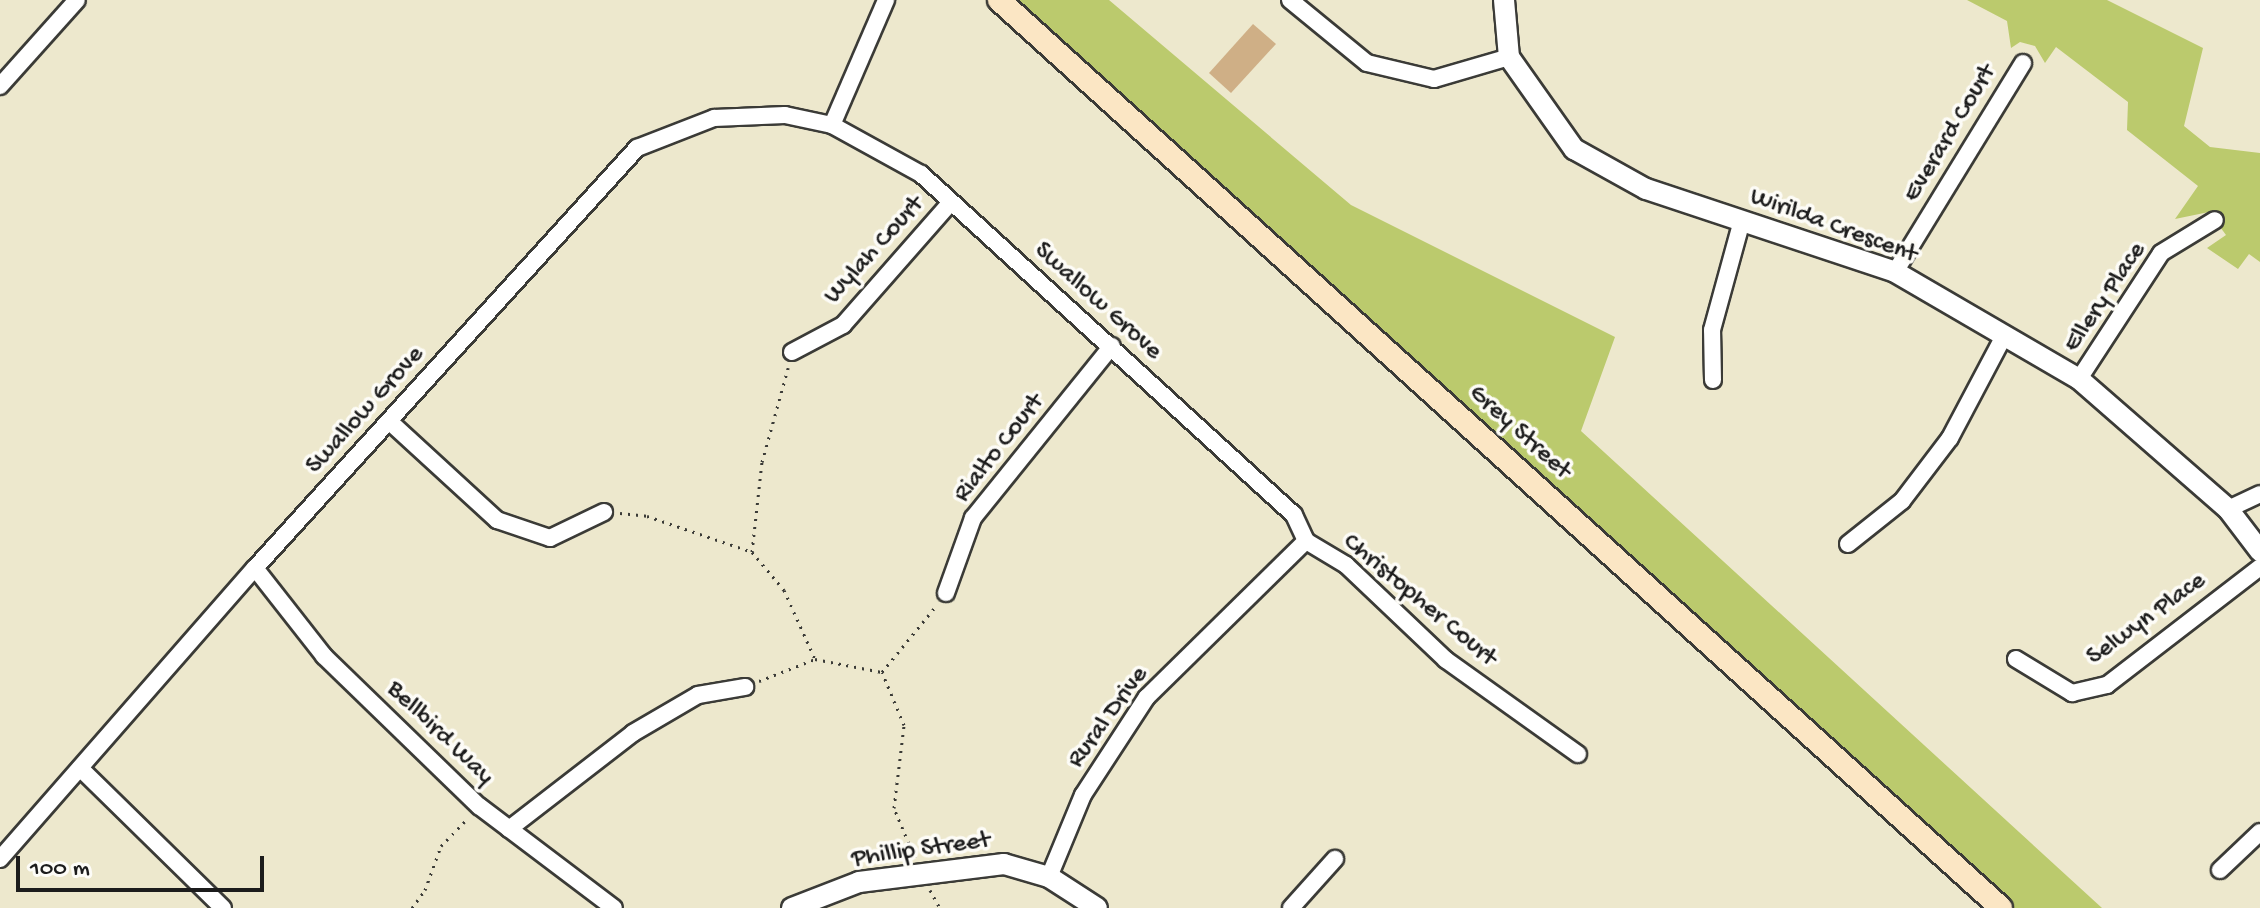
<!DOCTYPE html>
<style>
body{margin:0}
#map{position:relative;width:2260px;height:908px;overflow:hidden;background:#ede8cd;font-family:"Gochi Hand",sans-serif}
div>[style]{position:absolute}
.green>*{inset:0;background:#bbca6d}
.building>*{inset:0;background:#cfaf86}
.path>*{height:3px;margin-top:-1.5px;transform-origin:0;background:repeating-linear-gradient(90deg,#3b3b37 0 2px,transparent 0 8px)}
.roads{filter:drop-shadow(2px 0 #3b3b37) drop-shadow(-2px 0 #3b3b37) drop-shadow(0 2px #3b3b37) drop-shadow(0 -2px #3b3b37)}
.minor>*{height:16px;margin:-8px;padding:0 8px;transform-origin:8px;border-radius:8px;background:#fff}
.tertiary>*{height:20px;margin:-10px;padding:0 10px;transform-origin:10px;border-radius:10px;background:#fff}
.secondary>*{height:22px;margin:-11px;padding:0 11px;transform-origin:11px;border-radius:11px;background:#fbe6c4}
span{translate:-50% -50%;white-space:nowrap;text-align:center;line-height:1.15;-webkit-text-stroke:7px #fdfcf7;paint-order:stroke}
.street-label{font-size:26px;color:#1c1c1c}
.scale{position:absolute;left:16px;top:856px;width:248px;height:36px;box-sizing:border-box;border:4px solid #1c1c1c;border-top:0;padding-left:10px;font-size:24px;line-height:28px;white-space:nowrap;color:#1c1c1c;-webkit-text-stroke:6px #fdfcf7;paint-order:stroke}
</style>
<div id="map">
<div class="green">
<div style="clip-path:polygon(1015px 0,1109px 0,1351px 205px,1615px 337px,1581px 431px,2102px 908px,2013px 908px)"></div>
<div style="clip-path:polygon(1967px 0,2107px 0,2203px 48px,2184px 126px,2210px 147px,2260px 153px,2260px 262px,2249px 254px,2238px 269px,2207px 248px,2226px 235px,2209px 212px,2175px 219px,2198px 186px,2127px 130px,2128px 102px,2056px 47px,2045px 63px,2035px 46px,2020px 42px,2011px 48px,2007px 21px)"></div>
</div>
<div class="building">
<div style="clip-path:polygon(1253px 24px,1276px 44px,1231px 93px,1209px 73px)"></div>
</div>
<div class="path">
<div style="left:620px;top:513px;width:27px;rotate:6deg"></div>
<div style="left:647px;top:516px;width:111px;rotate:18.9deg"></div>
<div style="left:752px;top:552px;width:50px;rotate:49.9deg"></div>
<div style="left:784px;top:590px;width:76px;rotate:65.8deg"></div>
<div style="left:815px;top:659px;width:68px;rotate:11deg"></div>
<div style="left:752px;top:552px;width:91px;rotate:-83.7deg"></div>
<div style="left:762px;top:462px;width:98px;rotate:-74.5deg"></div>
<div style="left:759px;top:681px;width:60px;rotate:-21.4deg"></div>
<div style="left:915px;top:858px;width:54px;rotate:-112.8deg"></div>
<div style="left:894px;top:808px;width:84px;rotate:-83.1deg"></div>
<div style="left:904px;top:725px;width:57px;rotate:-112.5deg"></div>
<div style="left:882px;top:672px;width:85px;rotate:-50.7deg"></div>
<div style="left:930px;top:890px;width:21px;rotate:61deg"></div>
<div style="left:412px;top:908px;width:22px;rotate:-54deg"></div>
<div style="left:425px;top:890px;width:47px;rotate:-70deg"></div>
<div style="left:441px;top:846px;width:39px;rotate:-46deg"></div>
</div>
<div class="roads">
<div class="minor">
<div style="left:1290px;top:0;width:99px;rotate:39.3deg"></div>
<div style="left:1367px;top:63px;width:69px;rotate:13.4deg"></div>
<div style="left:1434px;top:79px;width:78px;rotate:-16.3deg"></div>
<div style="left:0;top:86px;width:115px;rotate:-48.2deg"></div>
<div style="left:832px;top:125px;width:136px;rotate:-66.6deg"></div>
<div style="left:1895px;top:272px;width:245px;rotate:-58.5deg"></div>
<div style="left:792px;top:352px;width:58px;rotate:-27.9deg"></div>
<div style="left:843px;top:325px;width:162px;rotate:-48.7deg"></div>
<div style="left:2079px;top:379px;width:150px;rotate:-56.9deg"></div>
<div style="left:2161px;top:253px;width:63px;rotate:-31.4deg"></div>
<div style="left:1713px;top:380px;width:50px;rotate:-91.1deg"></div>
<div style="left:1712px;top:330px;width:114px;rotate:-74.7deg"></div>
<div style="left:389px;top:421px;width:147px;rotate:42.5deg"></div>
<div style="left:497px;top:520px;width:56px;rotate:18.8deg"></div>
<div style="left:550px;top:538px;width:60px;rotate:-25.7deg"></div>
<div style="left:2228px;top:509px;width:35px;rotate:-25deg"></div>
<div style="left:1306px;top:541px;width:47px;rotate:31deg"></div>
<div style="left:1346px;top:565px;width:138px;rotate:43.5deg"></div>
<div style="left:1446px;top:660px;width:162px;rotate:35.5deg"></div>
<div style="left:1848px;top:544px;width:69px;rotate:-38.5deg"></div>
<div style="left:1902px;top:501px;width:79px;rotate:-52.7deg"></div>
<div style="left:1950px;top:438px;width:115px;rotate:-62.1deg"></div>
<div style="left:255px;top:568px;width:112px;rotate:51.9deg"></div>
<div style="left:324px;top:656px;width:216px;rotate:44.1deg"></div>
<div style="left:479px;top:806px;width:169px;rotate:37.1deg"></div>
<div style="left:946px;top:593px;width:80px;rotate:-70.2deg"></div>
<div style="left:973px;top:518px;width:221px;rotate:-51.1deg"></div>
<div style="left:2016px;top:659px;width:66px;rotate:31.3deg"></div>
<div style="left:2072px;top:693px;width:36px;rotate:-13deg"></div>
<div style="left:2107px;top:685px;width:193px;rotate:-37.6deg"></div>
<div style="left:80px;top:768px;width:200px;rotate:44.4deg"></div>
<div style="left:509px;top:829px;width:157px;rotate:-37.7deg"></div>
<div style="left:633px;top:733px;width:75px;rotate:-30.3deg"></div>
<div style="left:698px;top:695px;width:48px;rotate:-9.7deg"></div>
<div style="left:0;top:859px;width:387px;rotate:-48.8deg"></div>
<div style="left:255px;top:568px;width:568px;rotate:-47.71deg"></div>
<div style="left:637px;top:148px;width:83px;rotate:-21.3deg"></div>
<div style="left:714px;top:118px;width:71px;rotate:-2.4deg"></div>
<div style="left:785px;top:115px;width:48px;rotate:12deg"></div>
<div style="left:832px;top:125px;width:102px;rotate:28.8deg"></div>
<div style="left:921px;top:174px;width:505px;rotate:42.43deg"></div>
<div style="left:1294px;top:515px;width:29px;rotate:65deg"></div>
<div style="left:2220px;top:870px;width:55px;rotate:-43.5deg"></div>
<div style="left:1049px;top:877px;width:89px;rotate:-67.5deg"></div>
<div style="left:1083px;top:795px;width:117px;rotate:-56.9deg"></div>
<div style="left:1147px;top:697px;width:223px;rotate:-44.5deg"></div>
<div style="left:1291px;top:908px;width:66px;rotate:-48.1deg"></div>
</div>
<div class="tertiary">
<div style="left:1504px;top:0;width:57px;rotate:85deg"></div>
<div style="left:1509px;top:57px;width:113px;rotate:54.8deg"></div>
<div style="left:1574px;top:149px;width:82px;rotate:29.1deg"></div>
<div style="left:1646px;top:189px;width:262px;rotate:18.4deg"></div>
<div style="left:1895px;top:272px;width:213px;rotate:30.2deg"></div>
<div style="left:2079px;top:379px;width:198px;rotate:41.1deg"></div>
<div style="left:2228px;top:509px;width:53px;rotate:52.7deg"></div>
<div style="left:792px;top:908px;width:72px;rotate:-21.2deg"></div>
<div style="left:859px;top:882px;width:146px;rotate:-7.1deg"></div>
<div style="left:1004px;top:864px;width:47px;rotate:16.1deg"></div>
<div style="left:1049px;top:877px;width:57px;rotate:32.9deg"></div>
</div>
<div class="secondary">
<div style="left:999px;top:0;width:1352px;rotate:42.18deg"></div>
</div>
</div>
<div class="street-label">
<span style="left:1951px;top:134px;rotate:-59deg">Everard Court</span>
<span style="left:1833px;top:227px;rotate:20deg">Wirilda Crescent</span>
<span style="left:875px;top:251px;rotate:-48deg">Wylah Court</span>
<span style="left:2106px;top:298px;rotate:-56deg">Ellery Place</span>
<span style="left:1097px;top:302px;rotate:42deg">Swallow Grove</span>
<span style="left:366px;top:411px;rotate:-48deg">Swallow Grove</span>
<span style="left:1519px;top:433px;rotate:42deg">Grey Street</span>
<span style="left:1000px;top:449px;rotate:-52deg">Rialto Court</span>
<span style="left:1419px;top:601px;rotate:40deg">Christopher Court</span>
<span style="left:2147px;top:620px;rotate:-36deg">Selwyn Place</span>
<span style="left:1109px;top:718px;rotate:-54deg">Rural Drive</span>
<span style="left:439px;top:734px;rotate:44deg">Bellbird Way</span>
<span style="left:921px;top:851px;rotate:-8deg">Phillip Street</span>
</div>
<div class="scale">100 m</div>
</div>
